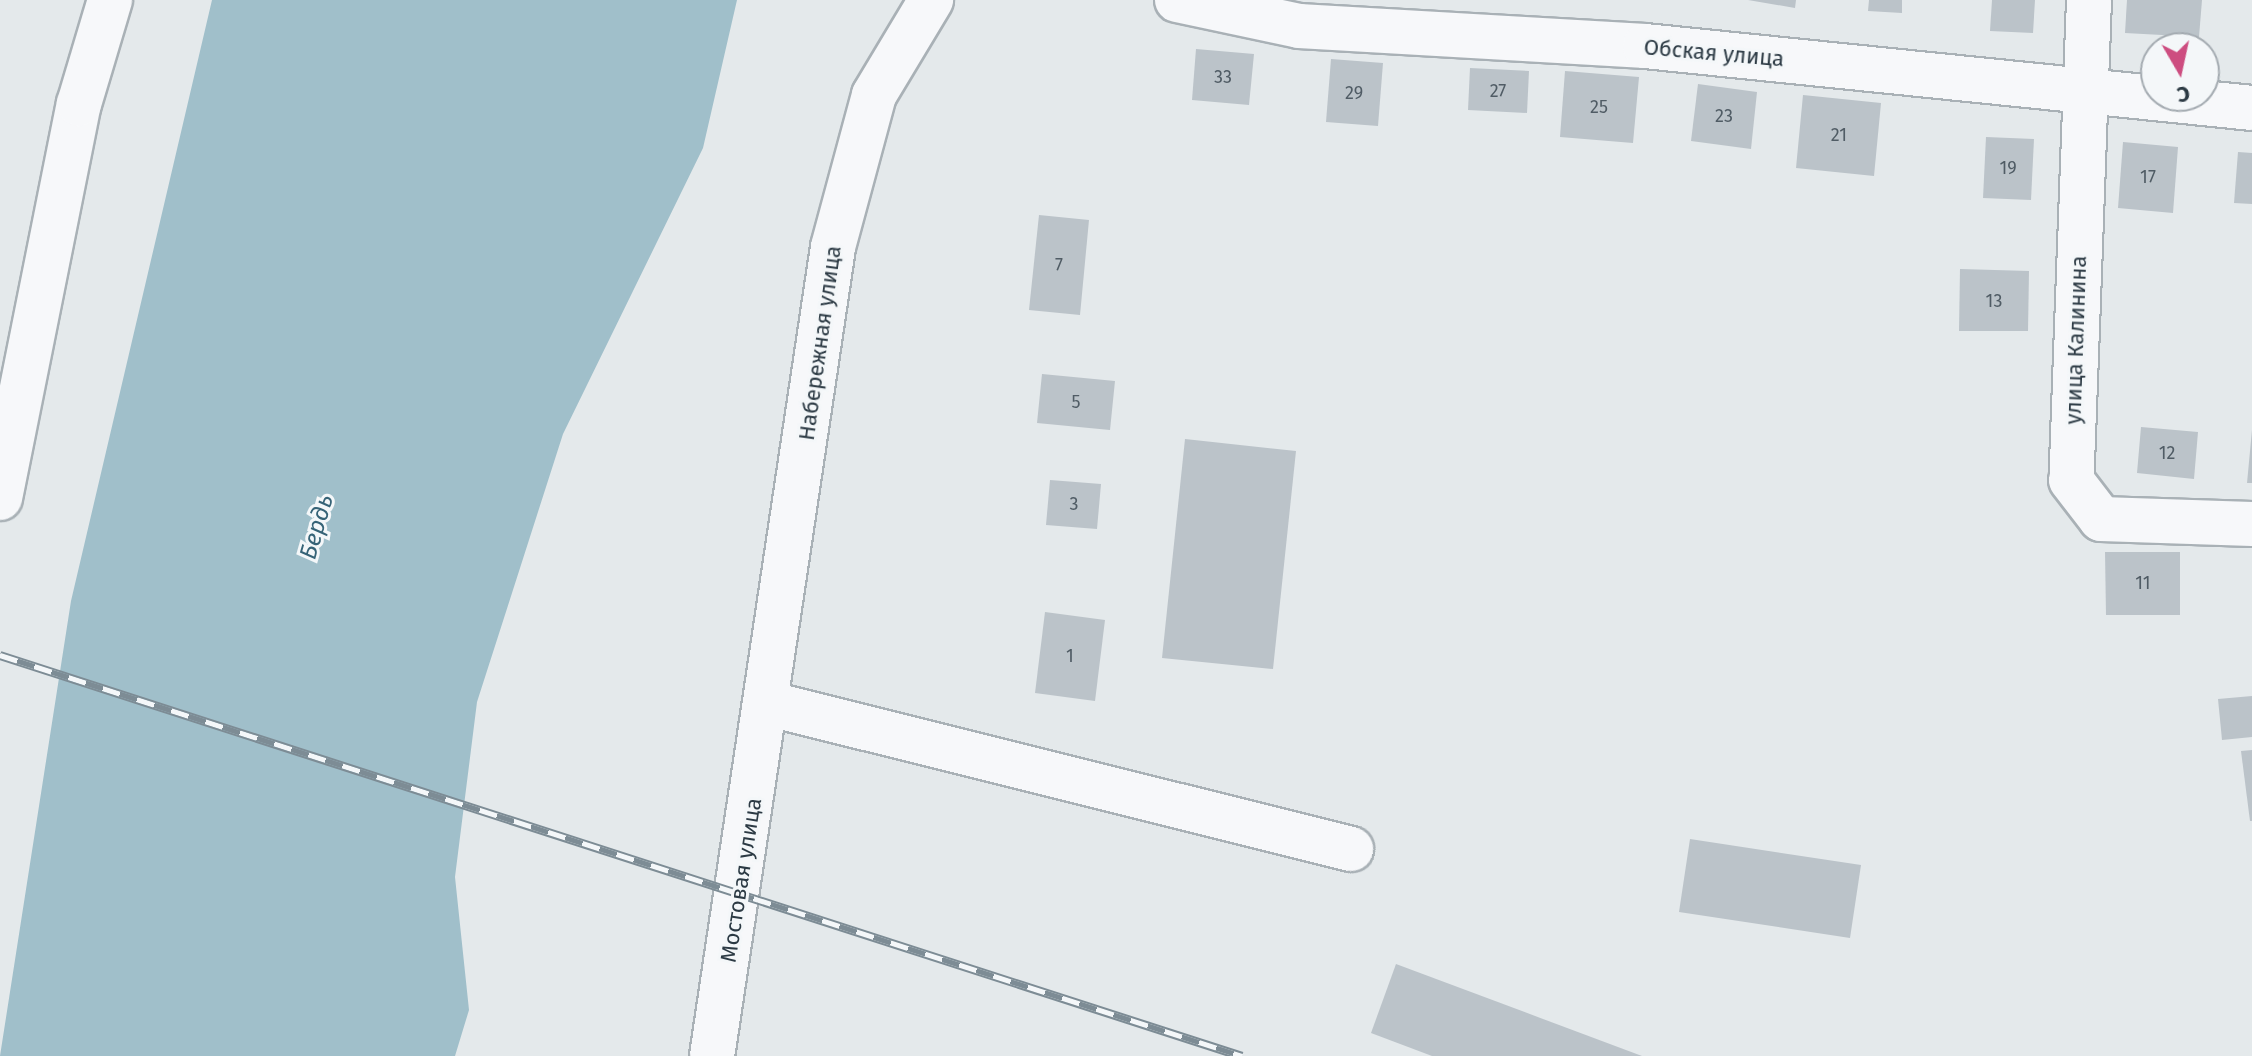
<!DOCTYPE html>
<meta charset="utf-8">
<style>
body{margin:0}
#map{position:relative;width:2252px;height:1056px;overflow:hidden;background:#e4e9eb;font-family:"Fira Sans",sans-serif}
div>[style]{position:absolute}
.water>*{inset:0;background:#a0bfca}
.building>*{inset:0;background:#bbc3c9}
.roads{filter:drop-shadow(2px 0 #a9b1b6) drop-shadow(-2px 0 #a9b1b6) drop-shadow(0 2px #a9b1b6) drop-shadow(0 -2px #a9b1b6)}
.minor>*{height:44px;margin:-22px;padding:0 22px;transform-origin:22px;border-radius:22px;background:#f7f8fa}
.rail>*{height:9px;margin-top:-4.5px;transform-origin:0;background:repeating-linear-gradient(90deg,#f4f7f9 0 18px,#7d8c95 0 36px);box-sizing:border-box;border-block:2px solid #7d8c95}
span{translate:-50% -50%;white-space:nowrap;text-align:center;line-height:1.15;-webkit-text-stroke:6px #f4f7f9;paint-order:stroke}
.number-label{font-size:18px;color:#505c65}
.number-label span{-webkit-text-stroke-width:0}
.street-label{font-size:22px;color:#2c3a44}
.water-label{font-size:24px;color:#366377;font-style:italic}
.north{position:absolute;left:2140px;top:32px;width:80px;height:80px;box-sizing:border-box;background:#f4f7f9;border:2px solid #a4abb1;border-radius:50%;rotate:171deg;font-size:22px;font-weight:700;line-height:32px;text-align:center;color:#2c3a44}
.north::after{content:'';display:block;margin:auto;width:28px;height:36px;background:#cd4d80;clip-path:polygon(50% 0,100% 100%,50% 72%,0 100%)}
</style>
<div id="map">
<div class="water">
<div style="clip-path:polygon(212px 0,737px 0,703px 148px,563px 434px,477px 702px,455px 877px,469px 1010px,455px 1056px,0 1056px,71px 601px)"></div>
</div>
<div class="building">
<div style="clip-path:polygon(1748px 0,1796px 0,1795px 8px)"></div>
<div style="clip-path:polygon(1869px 0,1902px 0,1902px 13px,1868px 11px)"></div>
<div style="clip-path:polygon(1992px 0,2035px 0,2033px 33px,1990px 31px)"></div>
<div style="clip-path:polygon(2127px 0,2202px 0,2199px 37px,2125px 33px)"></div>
<div style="clip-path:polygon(1196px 49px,1254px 54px,1249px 105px,1192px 100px)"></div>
<div style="clip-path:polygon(1331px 59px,1383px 63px,1378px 126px,1326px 122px)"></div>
<div style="clip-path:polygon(1470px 68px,1529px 71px,1527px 113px,1468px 110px)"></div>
<div style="clip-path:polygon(1565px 71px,1639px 77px,1633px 143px,1560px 137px)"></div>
<div style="clip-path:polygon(1698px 84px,1757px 92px,1751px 149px,1691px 141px)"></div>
<div style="clip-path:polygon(1803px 95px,1881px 103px,1874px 176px,1796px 168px)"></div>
<div style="clip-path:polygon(1986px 137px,2034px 139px,2031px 200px,1983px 198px)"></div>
<div style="clip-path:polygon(2123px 142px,2178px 147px,2173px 213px,2118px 208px)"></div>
<div style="clip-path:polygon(2238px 152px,2252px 153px,2252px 204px,2234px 203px)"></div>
<div style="clip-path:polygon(1039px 215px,1089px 220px,1080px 315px,1029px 310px)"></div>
<div style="clip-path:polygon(1960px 269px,2029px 271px,2028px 331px,1959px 331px)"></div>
<div style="clip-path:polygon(1042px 374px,1115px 381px,1110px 430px,1037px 423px)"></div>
<div style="clip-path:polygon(2141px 427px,2198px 432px,2194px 479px,2137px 473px)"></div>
<div style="clip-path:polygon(2252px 430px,2252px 483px,2247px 483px)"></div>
<div style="clip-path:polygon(1185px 439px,1296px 451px,1273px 669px,1162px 658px)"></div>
<div style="clip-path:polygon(1050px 480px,1101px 484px,1097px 529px,1046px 525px)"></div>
<div style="clip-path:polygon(2105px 552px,2180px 552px,2180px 615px,2106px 615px)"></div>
<div style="clip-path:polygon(1045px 612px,1105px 620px,1095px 701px,1035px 693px)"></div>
<div style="clip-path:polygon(2252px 696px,2252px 737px,2222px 740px,2218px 699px)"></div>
<div style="clip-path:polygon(2252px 750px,2252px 821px,2250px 821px,2241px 751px)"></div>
<div style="clip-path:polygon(1690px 839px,1861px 865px,1850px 938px,1679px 912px)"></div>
<div style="clip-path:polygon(1396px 964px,1642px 1056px,1432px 1056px,1371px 1033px)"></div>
</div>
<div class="roads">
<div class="minor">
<div style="left:1177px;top:0;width:125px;rotate:12deg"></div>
<div style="left:1299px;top:26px;width:347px;rotate:3.3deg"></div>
<div style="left:1645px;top:46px;width:610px;rotate:5.83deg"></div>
<div style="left:2089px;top:0;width:480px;rotate:92.1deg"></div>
<div style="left:2071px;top:480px;width:49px;rotate:52.4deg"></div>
<div style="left:2101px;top:519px;width:151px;rotate:1.9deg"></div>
<div style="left:0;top:498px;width:402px;rotate:-78.7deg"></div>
<div style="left:79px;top:104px;width:109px;rotate:-73.4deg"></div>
<div style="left:770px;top:704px;width:599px;rotate:14.01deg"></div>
<div style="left:712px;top:1056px;width:818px;rotate:-81.49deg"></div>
<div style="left:833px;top:247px;width:157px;rotate:-74.9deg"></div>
<div style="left:874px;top:95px;width:111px;rotate:-59deg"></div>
</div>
</div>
<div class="rail">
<div style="left:0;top:655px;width:1305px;rotate:17.89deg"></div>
</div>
<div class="number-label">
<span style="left:1223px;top:77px">33</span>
<span style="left:1498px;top:91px">27</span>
<span style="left:1354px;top:93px">29</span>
<span style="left:1599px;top:107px">25</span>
<span style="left:1724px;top:116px">23</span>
<span style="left:1839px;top:135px">21</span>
<span style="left:2008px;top:168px">19</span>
<span style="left:2148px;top:177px">17</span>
<span style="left:1059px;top:265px">7</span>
<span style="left:1994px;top:301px">13</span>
<span style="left:1076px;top:402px">5</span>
<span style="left:2167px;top:453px">12</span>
<span style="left:1074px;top:504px">3</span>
<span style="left:2143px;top:583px">11</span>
<span style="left:1070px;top:656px">1</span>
</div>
<div class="street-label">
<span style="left:1714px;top:53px;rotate:5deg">Обская улица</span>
<span style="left:2076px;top:340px;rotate:-88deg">улица Калинина</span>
<span style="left:820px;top:343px;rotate:-82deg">Набережная улица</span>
<span style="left:741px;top:880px;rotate:-81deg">Мостовая улица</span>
</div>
<div class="water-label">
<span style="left:317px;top:527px;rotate:-74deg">Бердь</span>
</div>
<div class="north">С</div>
</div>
